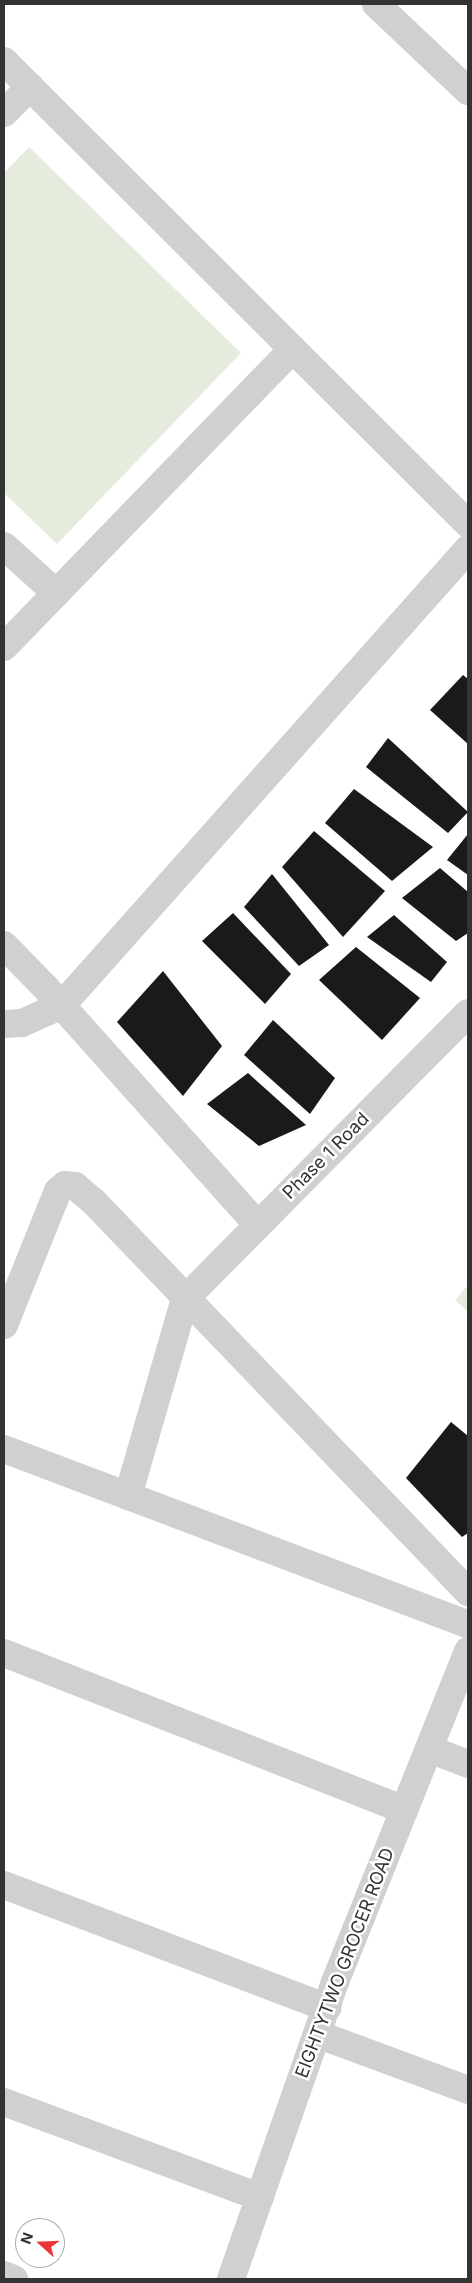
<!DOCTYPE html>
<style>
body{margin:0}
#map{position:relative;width:472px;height:2283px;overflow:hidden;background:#fff;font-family:Inter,sans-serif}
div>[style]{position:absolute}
.green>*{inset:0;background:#e5ecde}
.building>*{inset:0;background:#1a1a1a}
.street>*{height:28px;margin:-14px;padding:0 14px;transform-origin:14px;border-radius:14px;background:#d0d0d0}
span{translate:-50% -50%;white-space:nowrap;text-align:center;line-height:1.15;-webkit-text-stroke:5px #fff;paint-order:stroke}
.street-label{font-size:18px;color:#333}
.frame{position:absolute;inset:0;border:5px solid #333;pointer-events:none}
.north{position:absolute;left:15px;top:2218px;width:50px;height:50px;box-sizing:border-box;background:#fff;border:1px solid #adadad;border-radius:50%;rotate:290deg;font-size:14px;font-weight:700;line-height:20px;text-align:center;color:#333}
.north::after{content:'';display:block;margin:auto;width:18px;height:22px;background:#eb343a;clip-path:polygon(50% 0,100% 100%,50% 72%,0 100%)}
</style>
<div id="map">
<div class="green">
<div style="clip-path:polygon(29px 147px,241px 353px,57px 544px,4px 493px,4px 173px)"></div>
<div style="clip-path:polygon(468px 1285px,468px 1312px,455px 1300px)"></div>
</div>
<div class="building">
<div style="clip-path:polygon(463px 675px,468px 679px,468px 744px,430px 710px)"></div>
<div style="clip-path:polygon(388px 738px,468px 812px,448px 833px,366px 767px)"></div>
<div style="clip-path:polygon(354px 789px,433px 847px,392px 881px,325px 823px)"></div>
<div style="clip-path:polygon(314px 831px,385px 891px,343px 937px,282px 867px)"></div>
<div style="clip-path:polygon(468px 834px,468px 875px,447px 860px)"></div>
<div style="clip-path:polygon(440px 868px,468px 892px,468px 933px,456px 941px,402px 898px)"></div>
<div style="clip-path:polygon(272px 874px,329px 945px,299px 966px,244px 907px)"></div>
<div style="clip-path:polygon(233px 913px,291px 974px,265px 1004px,202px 941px)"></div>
<div style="clip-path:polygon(394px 915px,447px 962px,431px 982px,367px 937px)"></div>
<div style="clip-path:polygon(356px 947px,420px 998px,382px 1040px,319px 980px)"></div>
<div style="clip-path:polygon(163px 971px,222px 1046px,183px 1096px,117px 1022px)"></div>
<div style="clip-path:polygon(273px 1020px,335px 1078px,310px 1114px,244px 1055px)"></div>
<div style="clip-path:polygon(248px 1073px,306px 1125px,259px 1146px,207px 1104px)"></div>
<div style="clip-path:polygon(451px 1422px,468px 1436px,468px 1533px,462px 1537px,406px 1478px)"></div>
</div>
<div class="street">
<div style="left:376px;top:4px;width:127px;rotate:43.4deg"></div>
<div style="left:4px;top:61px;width:37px;rotate:45deg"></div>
<div style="left:4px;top:113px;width:37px;rotate:-45deg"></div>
<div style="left:30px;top:87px;width:619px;rotate:44.93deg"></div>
<div style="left:4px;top:546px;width:70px;rotate:42.1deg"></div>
<div style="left:4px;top:647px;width:415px;rotate:-45.9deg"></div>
<div style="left:4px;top:945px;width:59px;rotate:45.7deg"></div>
<div style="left:45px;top:987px;width:319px;rotate:48.2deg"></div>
<div style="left:4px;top:1024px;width:18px;rotate:-3deg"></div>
<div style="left:22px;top:1023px;width:44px;rotate:-24.2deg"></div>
<div style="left:62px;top:1005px;width:611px;rotate:-48.32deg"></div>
<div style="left:4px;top:1325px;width:144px;rotate:-68.1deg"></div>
<div style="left:58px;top:1191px;width:9px;rotate:-41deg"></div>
<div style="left:65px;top:1185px;width:10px;rotate:6deg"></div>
<div style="left:75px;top:1186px;width:26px;rotate:40deg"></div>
<div style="left:95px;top:1203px;width:539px;rotate:46.2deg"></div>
<div style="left:4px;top:1449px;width:496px;rotate:20.7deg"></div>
<div style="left:128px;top:1496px;width:205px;rotate:-73.9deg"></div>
<div style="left:185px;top:1299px;width:402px;rotate:-45.3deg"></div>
<div style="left:4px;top:1653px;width:430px;rotate:21.4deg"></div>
<div style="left:429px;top:1749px;width:42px;rotate:21deg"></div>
<div style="left:4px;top:1885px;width:346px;rotate:20.8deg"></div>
<div style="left:317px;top:2034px;width:161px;rotate:20.3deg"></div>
<div style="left:4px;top:2102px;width:273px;rotate:20.4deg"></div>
<div style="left:4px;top:2275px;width:11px;rotate:22deg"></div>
<div style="left:231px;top:2279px;width:315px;rotate:-70.7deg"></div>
<div style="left:335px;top:1982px;width:357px;rotate:-68.1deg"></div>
</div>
<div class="street-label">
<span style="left:326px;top:1156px;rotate:-45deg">Phase 1 Road</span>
<span style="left:345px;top:1963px;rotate:-69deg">EIGHTYTWO GROCER ROAD</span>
</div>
<div class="frame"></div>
<div class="north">N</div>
</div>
